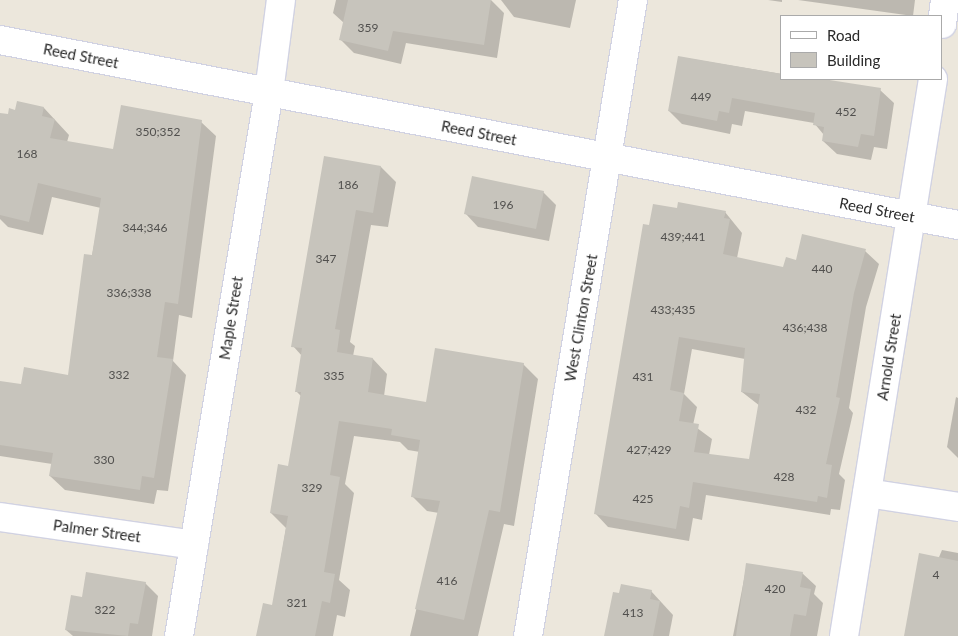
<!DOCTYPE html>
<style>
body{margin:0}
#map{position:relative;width:958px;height:636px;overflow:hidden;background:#ece7dc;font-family:Lato,sans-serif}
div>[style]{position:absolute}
.shadow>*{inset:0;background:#0003}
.building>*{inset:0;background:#c7c4bc}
.roads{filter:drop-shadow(1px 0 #d1d2e2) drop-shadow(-1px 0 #d1d2e2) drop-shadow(0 1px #d1d2e2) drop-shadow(0 -1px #d1d2e2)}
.minor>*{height:28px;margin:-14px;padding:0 14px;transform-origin:14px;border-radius:14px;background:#fff}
span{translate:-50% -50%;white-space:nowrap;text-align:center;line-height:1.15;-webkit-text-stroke:4px #fff;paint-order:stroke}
.number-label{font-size:12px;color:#51504e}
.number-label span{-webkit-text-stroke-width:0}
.street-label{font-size:15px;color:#2a2a2a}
.legend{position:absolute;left:780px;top:15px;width:162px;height:65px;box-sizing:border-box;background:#fff;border:1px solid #aaa;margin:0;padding:6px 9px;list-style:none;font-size:15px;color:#2a2a2a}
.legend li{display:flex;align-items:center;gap:10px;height:25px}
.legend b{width:25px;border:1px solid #aaa}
</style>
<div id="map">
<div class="shadow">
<div style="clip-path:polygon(336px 0,491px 0,504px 13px,497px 58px,406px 43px,401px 64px,354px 53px,340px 39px,344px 23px,333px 13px)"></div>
<div style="clip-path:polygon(501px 0,576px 0,570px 28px,514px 17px)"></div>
<div style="clip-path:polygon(768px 0,782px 0,782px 2px)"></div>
<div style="clip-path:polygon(798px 0,915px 0,913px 16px)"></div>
<div style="clip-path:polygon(679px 57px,782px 74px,782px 79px,813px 79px,880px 90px,894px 103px,887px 149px,874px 147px,871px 160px,837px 154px,823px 141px,824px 135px,814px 123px,745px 111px,742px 126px,732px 124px,730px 134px,682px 124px,669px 111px)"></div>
<div style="clip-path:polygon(18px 102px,44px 108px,69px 135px,67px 142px,114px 150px,201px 122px,216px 136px,192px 318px,179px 315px,173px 361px,186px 375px,168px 491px,157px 490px,154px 504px,65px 490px,50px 476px,52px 464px,0 456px,0 382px,22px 386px,69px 377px,101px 208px,52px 197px,43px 235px,8px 227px,0 219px,0 114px,9px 116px,16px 111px)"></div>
<div style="clip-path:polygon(325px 157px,381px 167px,396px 182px,388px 227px,371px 225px,350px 342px,355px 346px,353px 356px,373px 359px,387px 374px,384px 396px,427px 403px,523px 364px,538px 379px,514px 526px,504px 524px,478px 636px,410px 636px,439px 513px,427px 511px,412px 496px,420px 452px,408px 450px,400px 442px,354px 436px,345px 484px,354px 493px,339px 580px,350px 590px,345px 617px,337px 615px,333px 636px,259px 636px,273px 606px,286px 528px,271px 513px,289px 467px,301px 396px,296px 391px,302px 356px,293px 346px)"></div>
<div style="clip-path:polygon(543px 192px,556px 205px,549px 241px,478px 227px,465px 213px)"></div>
<div style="clip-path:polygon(evenodd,678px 210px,725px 212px,742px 233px,737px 258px,784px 269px,796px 261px,865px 251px,879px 264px,866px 307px,849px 408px,853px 413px,839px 474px,845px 480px,840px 510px,831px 509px,830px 515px,706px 495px,702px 520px,693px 518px,689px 541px,608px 527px,595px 513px,650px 226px,678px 210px,692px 349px,745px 359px,742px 392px,760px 406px,751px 460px,709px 455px,712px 439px,693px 425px,697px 407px,684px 394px,692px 349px)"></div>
<div style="clip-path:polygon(956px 397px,958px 398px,958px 458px,947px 447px)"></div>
<div style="clip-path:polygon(942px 550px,958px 553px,958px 636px,906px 636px)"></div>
<div style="clip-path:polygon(747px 564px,802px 573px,816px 586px,814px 594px,823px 603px,817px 636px,733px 636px)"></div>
<div style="clip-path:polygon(145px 583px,158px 596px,152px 636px,73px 636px,66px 630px,83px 599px)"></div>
<div style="clip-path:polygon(651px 591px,673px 615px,669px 636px,606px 636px,620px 595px)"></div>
</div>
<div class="building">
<div style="clip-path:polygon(348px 0,491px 0,484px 45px,393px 31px,388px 51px,339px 40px)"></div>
<div style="clip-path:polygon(678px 56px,782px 74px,782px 79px,823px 79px,881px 88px,874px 136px,861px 134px,858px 147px,822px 141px,824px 127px,813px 125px,815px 113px,732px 98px,729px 113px,719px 111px,717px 121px,668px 111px)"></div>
<div style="clip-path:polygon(17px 101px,44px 107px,42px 116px,55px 119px,50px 138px,113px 149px,121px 105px,202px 120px,178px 304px,165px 302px,157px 357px,173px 359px,154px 478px,142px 476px,140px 490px,49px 476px,53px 453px,0 445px,0 381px,21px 384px,24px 367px,68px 375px,84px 254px,92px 255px,101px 198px,38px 183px,29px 222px,0 215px,0 113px,8px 114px,9px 108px,15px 110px)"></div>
<div style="clip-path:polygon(324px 156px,381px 166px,373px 213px,356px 210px,335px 329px,340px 330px,337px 352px,373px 358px,368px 392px,426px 402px,435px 348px,524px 363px,500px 512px,489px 510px,464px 620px,415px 609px,440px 501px,411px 497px,420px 440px,391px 435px,392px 429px,339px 421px,330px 475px,340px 477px,324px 572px,335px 574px,330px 603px,322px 601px,315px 636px,256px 636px,263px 603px,272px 605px,288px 516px,270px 513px,278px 464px,288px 466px,301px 392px,295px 392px,302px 348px,291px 347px)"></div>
<div style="clip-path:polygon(472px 176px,544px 191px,536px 229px,464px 214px)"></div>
<div style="clip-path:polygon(evenodd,678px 202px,726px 211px,724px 218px,730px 219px,723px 254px,783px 267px,786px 257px,796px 260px,802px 234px,866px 249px,854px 293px,836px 397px,840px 398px,826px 464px,832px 465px,827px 498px,818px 496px,817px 502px,693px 482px,689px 508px,680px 506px,676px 529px,594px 514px,643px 224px,649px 225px,653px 204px,677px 208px,678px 202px,679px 337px,745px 348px,741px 392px,760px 394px,749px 459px,694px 452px,699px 424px,679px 421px,684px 393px,670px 390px,679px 337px)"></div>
<div style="clip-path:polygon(919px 553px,958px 561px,958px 636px,904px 636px)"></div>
<div style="clip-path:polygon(746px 563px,803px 572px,800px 587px,811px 589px,806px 616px,794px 614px,790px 636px,736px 636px)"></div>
<div style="clip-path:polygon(86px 572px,146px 582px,138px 624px,130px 623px,128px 636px,65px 630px,71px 595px,82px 597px)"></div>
<div style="clip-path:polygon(621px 584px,652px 590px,650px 599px,660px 601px,653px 636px,604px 636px,613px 592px,619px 593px)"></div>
</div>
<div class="roads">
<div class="minor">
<div style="left:942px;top:24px;width:24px;rotate:-83deg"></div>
<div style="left:0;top:40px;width:976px;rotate:10.93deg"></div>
<div style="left:867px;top:493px;width:92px;rotate:8.7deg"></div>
<div style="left:0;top:517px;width:196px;rotate:8.2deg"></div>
<div style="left:179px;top:636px;width:551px;rotate:-80.61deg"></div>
<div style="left:269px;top:92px;width:93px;rotate:-82.6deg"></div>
<div style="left:528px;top:636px;width:645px;rotate:-80.63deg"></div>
<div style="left:844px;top:636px;width:564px;rotate:-80.92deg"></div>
</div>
</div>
<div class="number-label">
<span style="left:368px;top:28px">359</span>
<span style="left:701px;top:97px">449</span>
<span style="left:846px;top:112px">452</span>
<span style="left:158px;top:132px">350;352</span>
<span style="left:27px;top:154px">168</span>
<span style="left:348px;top:185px">186</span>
<span style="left:503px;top:205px">196</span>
<span style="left:145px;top:228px">344;346</span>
<span style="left:683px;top:237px">439;441</span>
<span style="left:326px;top:259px">347</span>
<span style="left:822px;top:269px">440</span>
<span style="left:129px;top:293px">336;338</span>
<span style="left:673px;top:310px">433;435</span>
<span style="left:805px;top:328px">436;438</span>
<span style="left:119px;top:375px">332</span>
<span style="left:334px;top:376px">335</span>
<span style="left:643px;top:377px">431</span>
<span style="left:806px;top:410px">432</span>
<span style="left:649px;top:450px">427;429</span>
<span style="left:104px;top:460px">330</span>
<span style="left:784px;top:477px">428</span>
<span style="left:312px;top:488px">329</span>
<span style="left:643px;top:499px">425</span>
<span style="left:936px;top:575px">4</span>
<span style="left:447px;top:581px">416</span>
<span style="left:775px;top:589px">420</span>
<span style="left:297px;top:603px">321</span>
<span style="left:105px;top:610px">322</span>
<span style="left:633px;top:613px">413</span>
</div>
<div class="street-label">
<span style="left:81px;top:56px;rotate:11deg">Reed Street</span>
<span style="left:479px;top:133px;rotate:11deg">Reed Street</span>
<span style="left:877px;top:210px;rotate:11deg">Reed Street</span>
<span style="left:231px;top:318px;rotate:-81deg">Maple Street</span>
<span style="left:581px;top:318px;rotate:-80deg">West Clinton Street</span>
<span style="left:889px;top:357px;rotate:-81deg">Arnold Street</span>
<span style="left:97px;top:531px;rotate:8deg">Palmer Street</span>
</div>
<ul class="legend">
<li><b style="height:6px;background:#fff"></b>Road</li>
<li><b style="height:14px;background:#c7c4bc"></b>Building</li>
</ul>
</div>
